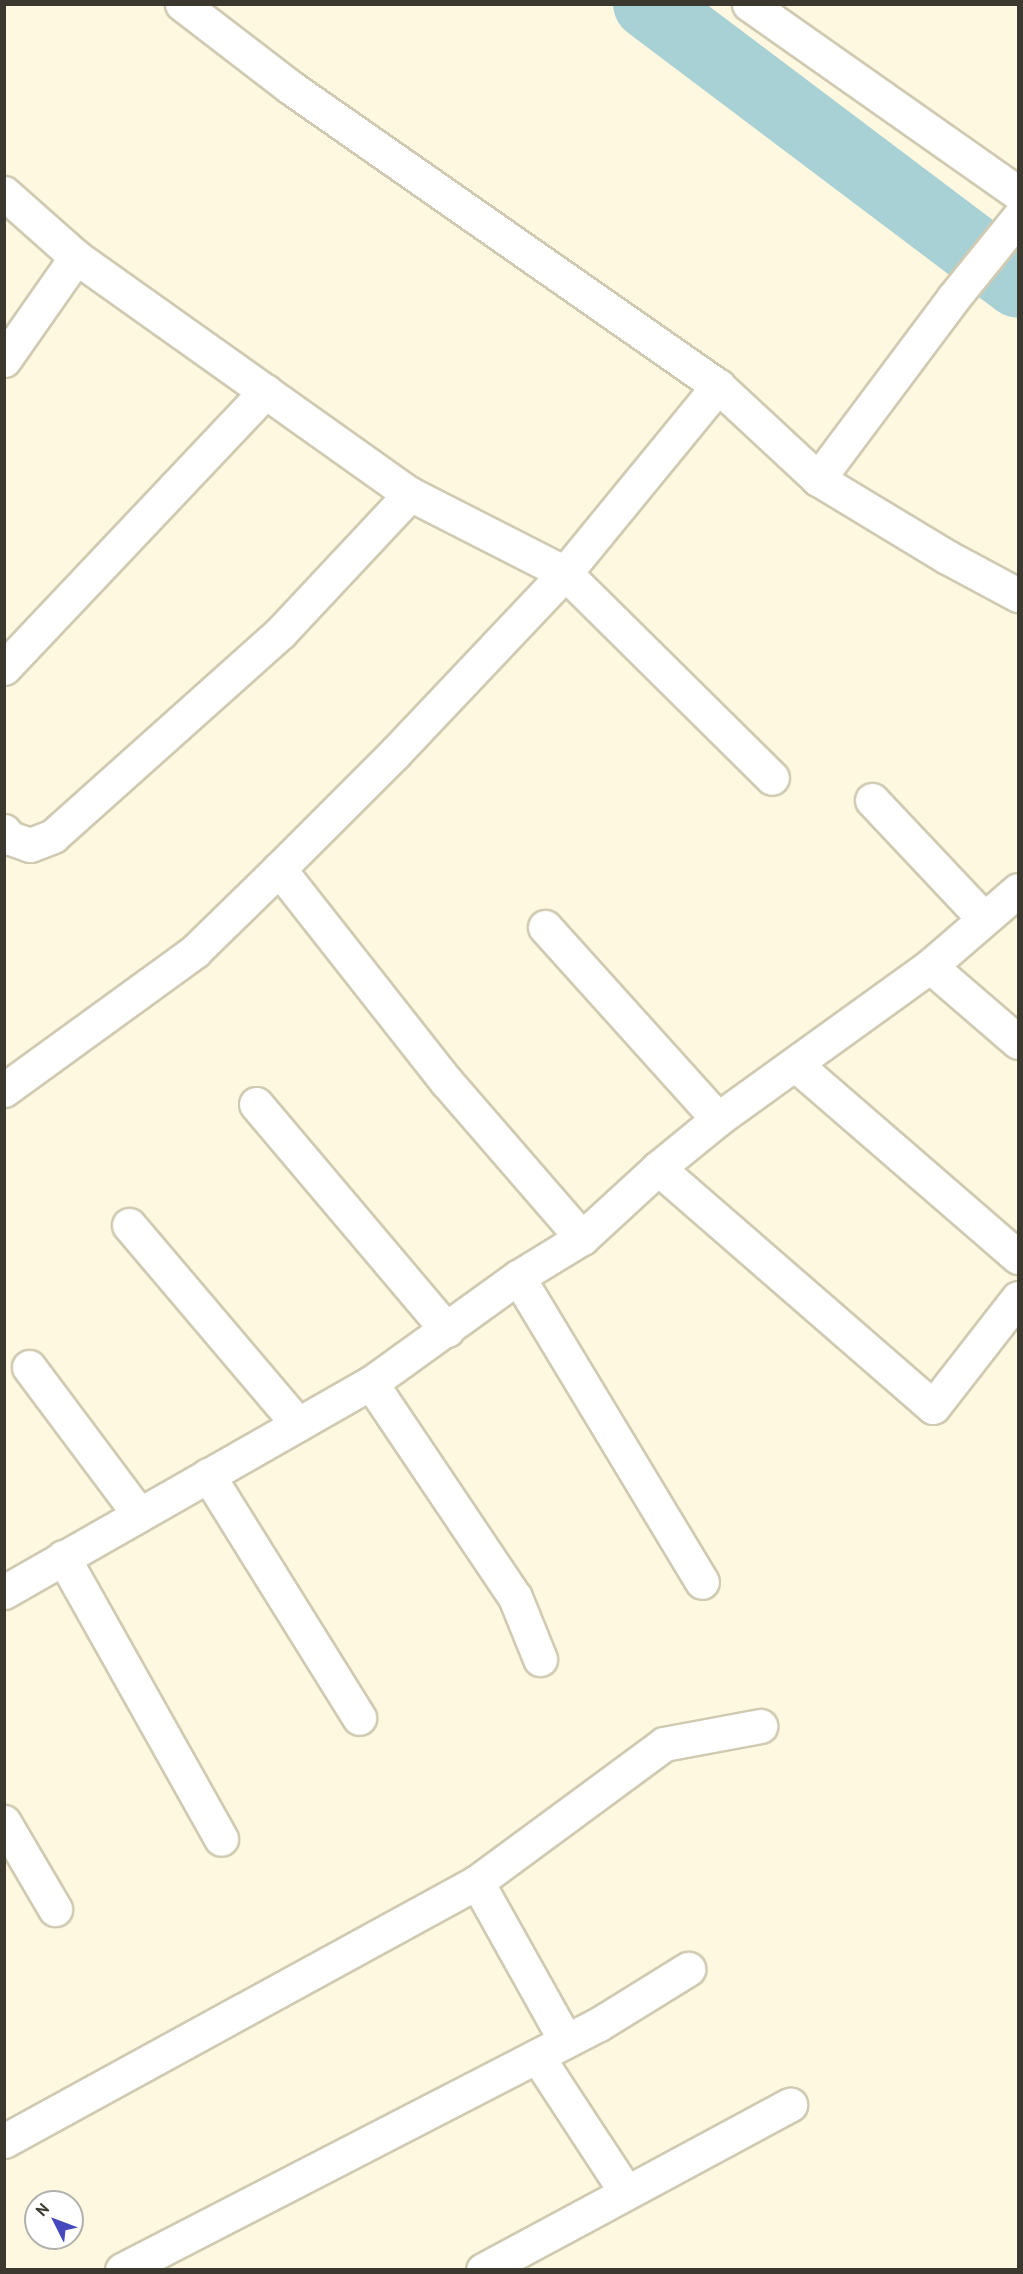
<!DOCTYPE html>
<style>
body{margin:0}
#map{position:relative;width:1023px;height:2274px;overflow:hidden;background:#fff8e0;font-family:"PT Sans",sans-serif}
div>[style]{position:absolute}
.river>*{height:70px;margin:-35px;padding:0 35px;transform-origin:35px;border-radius:35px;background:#a8d1d5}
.roads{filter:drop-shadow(2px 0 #d0cab2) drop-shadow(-2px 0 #d0cab2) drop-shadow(0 2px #d0cab2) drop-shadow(0 -2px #d0cab2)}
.minor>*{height:33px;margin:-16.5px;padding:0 16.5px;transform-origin:16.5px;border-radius:16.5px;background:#fff}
span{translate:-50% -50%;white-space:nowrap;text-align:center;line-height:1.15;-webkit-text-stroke:6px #fff;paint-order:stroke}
.frame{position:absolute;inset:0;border:6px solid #3b392f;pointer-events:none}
.north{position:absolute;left:24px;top:2190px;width:60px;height:60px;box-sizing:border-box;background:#fff;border:2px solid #b1b0ac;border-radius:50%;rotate:312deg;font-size:16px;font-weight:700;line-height:24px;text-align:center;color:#3b392f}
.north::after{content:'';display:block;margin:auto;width:21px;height:27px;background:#4649be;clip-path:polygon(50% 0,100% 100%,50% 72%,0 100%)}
</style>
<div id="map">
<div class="river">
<div style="left:648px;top:4px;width:463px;rotate:37deg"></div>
</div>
<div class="roads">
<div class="minor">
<div style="left:182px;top:4px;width:136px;rotate:37.5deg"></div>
<div style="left:290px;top:87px;width:522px;rotate:34.94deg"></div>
<div style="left:718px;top:386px;width:137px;rotate:42.9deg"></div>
<div style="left:818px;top:479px;width:151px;rotate:31.2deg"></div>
<div style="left:947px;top:557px;width:81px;rotate:28.2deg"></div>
<div style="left:749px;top:4px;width:329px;rotate:35.1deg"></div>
<div style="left:4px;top:193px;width:96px;rotate:41.6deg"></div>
<div style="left:76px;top:257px;width:410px;rotate:35.4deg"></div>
<div style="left:410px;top:494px;width:174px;rotate:27deg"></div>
<div style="left:565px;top:573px;width:291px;rotate:44.7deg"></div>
<div style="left:4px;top:360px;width:126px;rotate:-55deg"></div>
<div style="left:818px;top:479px;width:227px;rotate:-53.2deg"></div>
<div style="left:954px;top:297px;width:102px;rotate:-51deg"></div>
<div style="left:4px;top:668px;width:381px;rotate:-46.6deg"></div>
<div style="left:872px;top:800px;width:163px;rotate:46.7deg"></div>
<div style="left:4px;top:831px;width:9px;rotate:49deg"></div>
<div style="left:10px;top:838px;width:21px;rotate:19deg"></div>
<div style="left:30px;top:845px;width:25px;rotate:-21deg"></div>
<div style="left:53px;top:836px;width:306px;rotate:-41.8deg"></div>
<div style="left:281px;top:632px;width:189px;rotate:-46.9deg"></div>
<div style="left:279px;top:869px;width:270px;rotate:51.8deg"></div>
<div style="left:446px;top:1081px;width:208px;rotate:49.1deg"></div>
<div style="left:545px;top:927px;width:258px;rotate:48deg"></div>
<div style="left:930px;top:966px;width:116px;rotate:40.8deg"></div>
<div style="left:795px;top:1064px;width:295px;rotate:40.9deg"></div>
<div style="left:4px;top:1090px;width:236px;rotate:-36deg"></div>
<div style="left:195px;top:951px;width:117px;rotate:-44.3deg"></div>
<div style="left:279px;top:869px;width:163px;rotate:-45deg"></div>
<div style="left:394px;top:754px;width:249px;rotate:-46.6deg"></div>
<div style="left:565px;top:573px;width:242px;rotate:-50.7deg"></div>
<div style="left:256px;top:1104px;width:296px;rotate:49.8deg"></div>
<div style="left:658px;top:1168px;width:364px;rotate:41deg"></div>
<div style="left:933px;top:1407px;width:138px;rotate:-52.1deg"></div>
<div style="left:129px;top:1225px;width:261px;rotate:49.7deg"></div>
<div style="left:518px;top:1277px;width:356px;rotate:58.9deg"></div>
<div style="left:29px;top:1367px;width:184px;rotate:53.2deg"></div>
<div style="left:371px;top:1383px;width:258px;rotate:56.1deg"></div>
<div style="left:515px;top:1597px;width:67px;rotate:68deg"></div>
<div style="left:208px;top:1475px;width:286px;rotate:58.1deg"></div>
<div style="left:63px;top:1557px;width:323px;rotate:60.7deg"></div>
<div style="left:4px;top:1592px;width:422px;rotate:-29.7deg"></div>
<div style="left:371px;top:1383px;width:181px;rotate:-35.8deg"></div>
<div style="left:518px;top:1277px;width:75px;rotate:-31.4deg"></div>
<div style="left:582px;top:1238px;width:103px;rotate:-42.6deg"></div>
<div style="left:658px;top:1168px;width:77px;rotate:-39.2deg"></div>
<div style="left:718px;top:1119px;width:261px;rotate:-35.8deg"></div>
<div style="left:930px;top:966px;width:116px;rotate:-40.8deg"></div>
<div style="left:4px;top:1822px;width:101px;rotate:59.6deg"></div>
<div style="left:477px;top:1882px;width:182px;rotate:60.8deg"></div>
<div style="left:537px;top:2056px;width:163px;rotate:56.8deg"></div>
<div style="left:4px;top:2141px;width:539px;rotate:-28.7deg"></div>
<div style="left:477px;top:1882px;width:232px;rotate:-36.4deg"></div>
<div style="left:664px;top:1744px;width:98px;rotate:-10.6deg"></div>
<div style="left:122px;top:2270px;width:537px;rotate:-27.28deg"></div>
<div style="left:599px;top:2024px;width:105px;rotate:-31.7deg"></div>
<div style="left:483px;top:2270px;width:349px;rotate:-28.3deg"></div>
</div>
</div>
<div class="frame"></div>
<div class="north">N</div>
</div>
